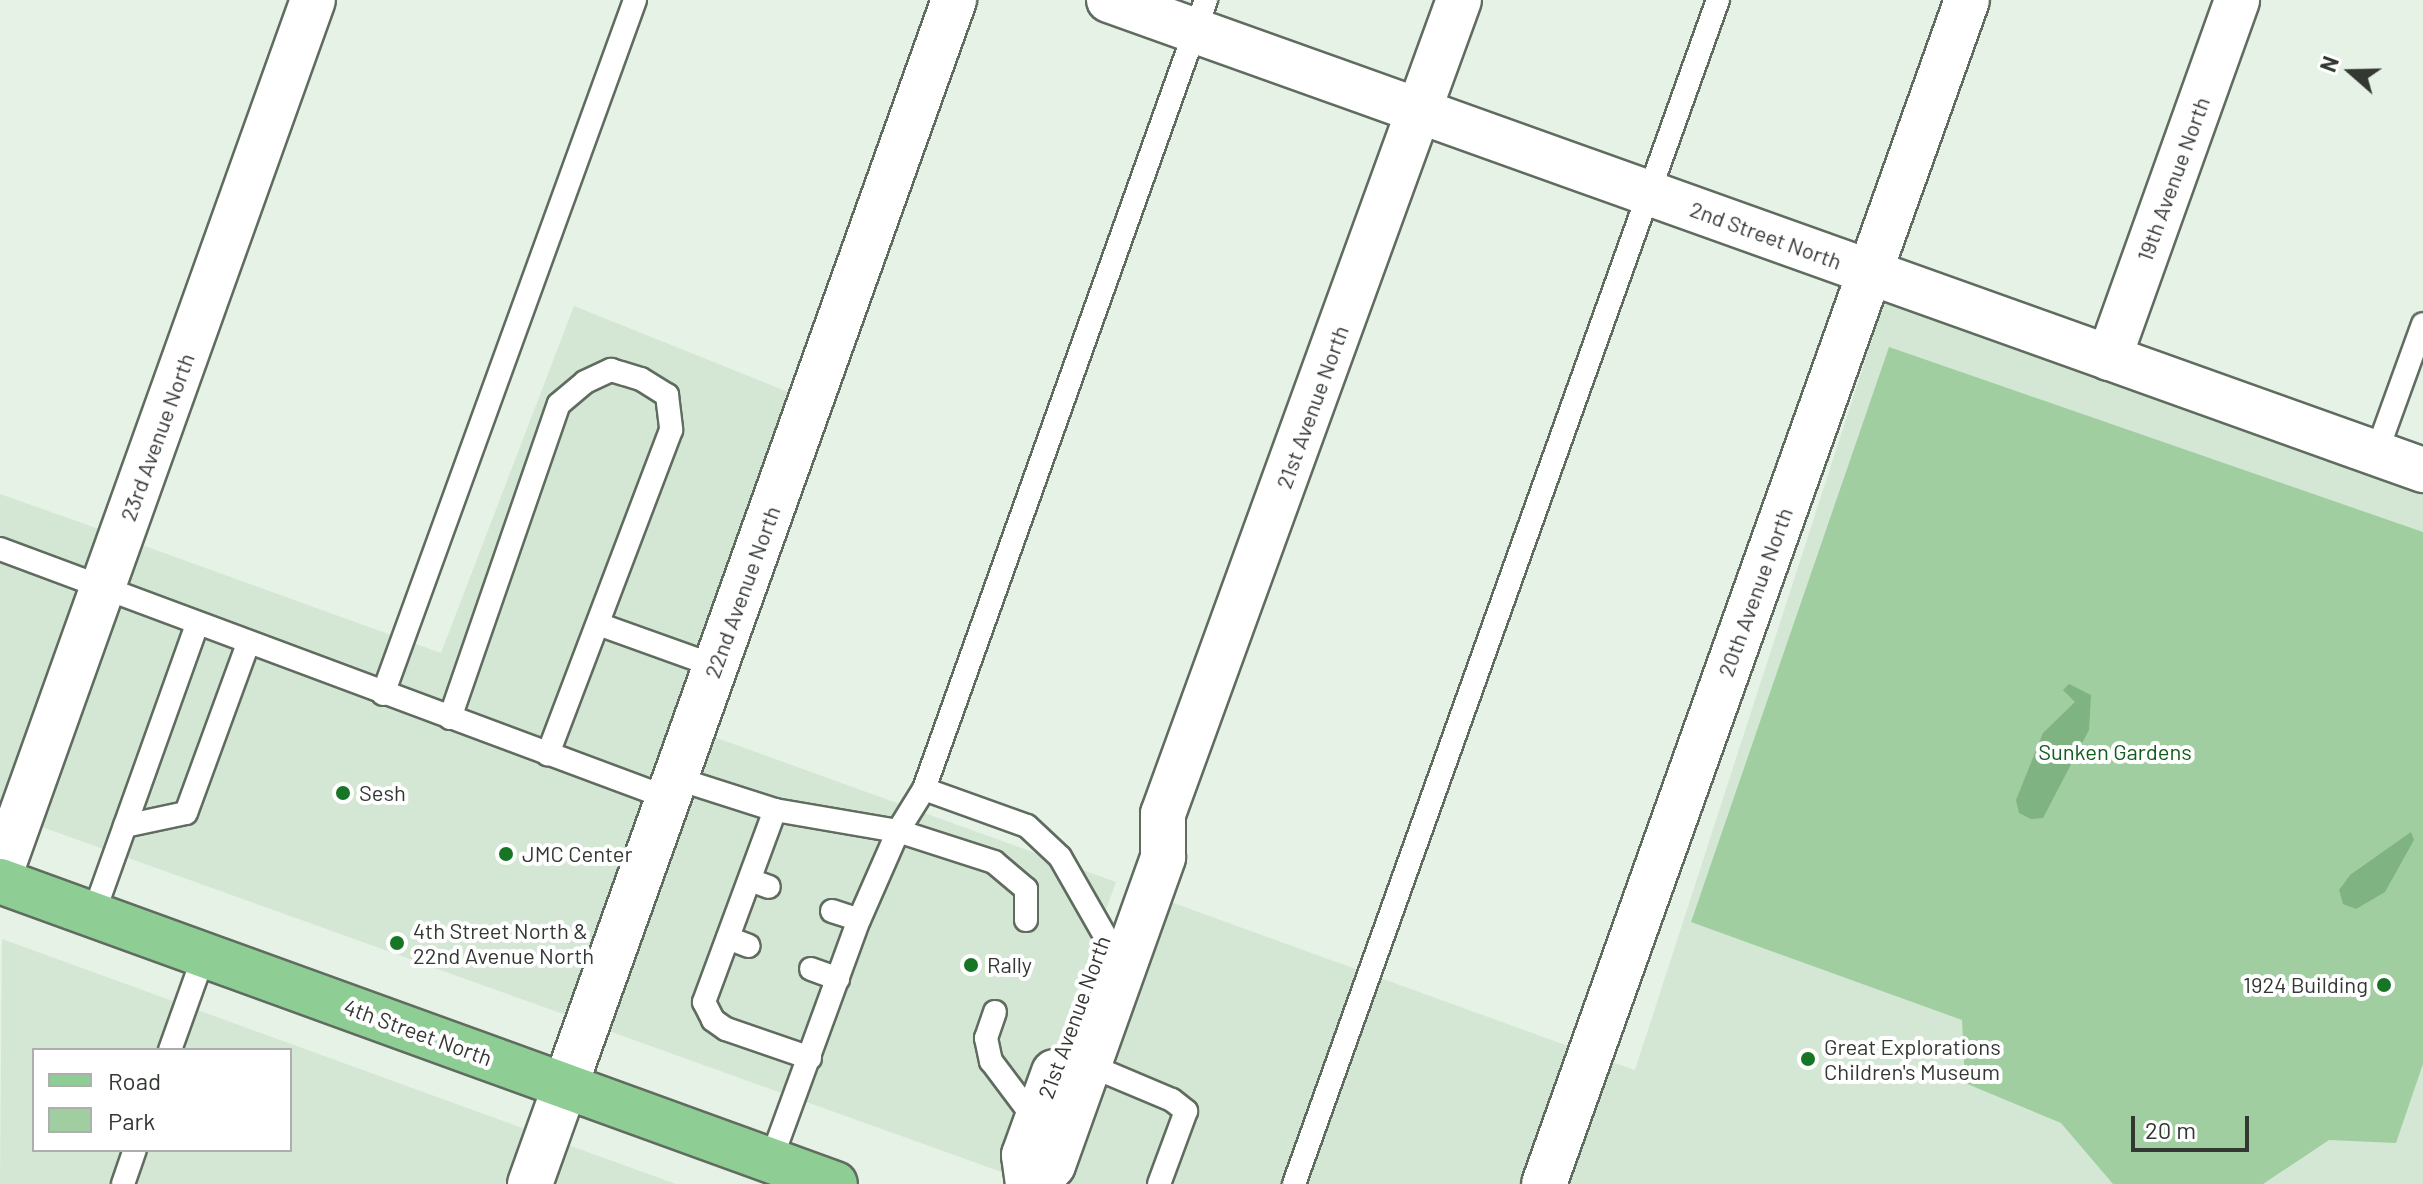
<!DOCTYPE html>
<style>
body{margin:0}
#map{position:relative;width:2423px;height:1184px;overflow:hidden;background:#e5f2e5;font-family:Barlow,sans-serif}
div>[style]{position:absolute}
.built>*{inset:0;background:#d4e7d4}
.green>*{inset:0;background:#a0cea1}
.water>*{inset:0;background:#7fb381}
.roads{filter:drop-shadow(2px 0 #606c60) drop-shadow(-2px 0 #606c60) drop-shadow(0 2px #606c60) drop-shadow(0 -2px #606c60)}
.service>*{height:22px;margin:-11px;padding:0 11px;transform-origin:11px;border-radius:11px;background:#fff}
.minor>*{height:44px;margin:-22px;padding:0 22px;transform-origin:22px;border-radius:22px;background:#fff}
.tertiary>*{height:44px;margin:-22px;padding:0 22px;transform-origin:22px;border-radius:22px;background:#fff}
.secondary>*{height:44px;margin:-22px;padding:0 22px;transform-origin:22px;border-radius:22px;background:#fff}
.primary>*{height:44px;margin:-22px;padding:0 22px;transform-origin:22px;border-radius:22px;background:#8ece94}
.dots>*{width:22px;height:22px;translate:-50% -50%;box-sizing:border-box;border:4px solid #fff;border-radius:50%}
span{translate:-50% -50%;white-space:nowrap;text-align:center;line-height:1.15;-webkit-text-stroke:8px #fff;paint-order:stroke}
.street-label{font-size:22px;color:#333833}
.park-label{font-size:22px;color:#125d1d}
.poi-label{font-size:22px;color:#333833}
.left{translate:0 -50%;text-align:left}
.right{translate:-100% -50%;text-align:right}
.legend{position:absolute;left:32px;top:1048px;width:260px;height:104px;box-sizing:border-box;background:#fff;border:2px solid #adafad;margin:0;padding:10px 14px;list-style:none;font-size:24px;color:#333833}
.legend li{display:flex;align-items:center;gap:16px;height:40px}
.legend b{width:40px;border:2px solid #adafad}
.north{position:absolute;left:2311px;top:32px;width:80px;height:80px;-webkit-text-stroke:6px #fff;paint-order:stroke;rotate:290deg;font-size:22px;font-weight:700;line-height:32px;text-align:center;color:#333833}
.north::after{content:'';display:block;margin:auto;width:28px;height:36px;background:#333833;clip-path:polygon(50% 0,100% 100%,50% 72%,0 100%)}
.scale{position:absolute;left:2131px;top:1116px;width:118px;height:36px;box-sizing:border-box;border:4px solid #333833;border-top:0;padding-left:10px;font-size:24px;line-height:28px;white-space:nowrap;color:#333833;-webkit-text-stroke:6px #fff;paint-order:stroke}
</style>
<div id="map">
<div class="built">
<div style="clip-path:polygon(1885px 299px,2423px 492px,2423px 1184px,1568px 1184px,1612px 1062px,1635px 1070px)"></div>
<div style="clip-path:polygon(574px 306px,788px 392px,566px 1015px,42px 827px,142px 545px,441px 653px)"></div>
<div style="clip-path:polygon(0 494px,99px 529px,0 807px)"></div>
<div style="clip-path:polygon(714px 737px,1116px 882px,1010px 1175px,609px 1031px)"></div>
<div style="clip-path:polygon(1160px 898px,1568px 1046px,1519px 1184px,1056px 1184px)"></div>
<div style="clip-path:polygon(evenodd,2px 939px,525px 1129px,505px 1184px,0 1184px,2px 939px,34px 1050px,290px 1050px,290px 1150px,34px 1150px,34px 1050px)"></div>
<div style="clip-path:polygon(568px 1145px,676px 1184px,554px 1184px)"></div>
</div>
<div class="green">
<div style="clip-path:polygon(1889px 347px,2423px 532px,2423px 1064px,2396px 1143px,2329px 1140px,2263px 1184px,2113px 1184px,2061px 1123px,1965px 1083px,1962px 1020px,1691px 922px)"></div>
</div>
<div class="water">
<div style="clip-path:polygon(2069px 684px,2091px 695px,2089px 730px,2043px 818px,2031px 819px,2019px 813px,2016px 800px,2043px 733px,2075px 702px,2063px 690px)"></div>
<div style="clip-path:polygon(2411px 832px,2414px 840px,2385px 892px,2356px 909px,2343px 904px,2339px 890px,2350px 875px)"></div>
</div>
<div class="roads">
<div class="service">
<div style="left:2376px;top:454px;width:138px;rotate:-70.1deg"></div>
<div style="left:0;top:549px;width:713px;rotate:20.44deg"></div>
<div style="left:598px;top:624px;width:124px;rotate:19.7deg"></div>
<div style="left:383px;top:694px;width:738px;rotate:-70.04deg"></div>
<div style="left:450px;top:718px;width:332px;rotate:-70.9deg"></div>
<div style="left:559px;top:404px;width:34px;rotate:-40deg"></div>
<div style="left:585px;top:382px;width:29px;rotate:-25deg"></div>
<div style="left:611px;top:370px;width:31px;rotate:17deg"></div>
<div style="left:641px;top:379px;width:31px;rotate:32deg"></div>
<div style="left:667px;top:395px;width:35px;rotate:83deg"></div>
<div style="left:671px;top:430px;width:347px;rotate:110.8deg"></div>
<div style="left:675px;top:778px;width:105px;rotate:17.7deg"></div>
<div style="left:775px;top:810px;width:125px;rotate:9.7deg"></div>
<div style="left:898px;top:831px;width:101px;rotate:17.9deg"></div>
<div style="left:994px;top:862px;width:42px;rotate:40.2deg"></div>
<div style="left:1026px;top:889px;width:31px;rotate:90deg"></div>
<div style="left:924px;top:789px;width:109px;rotate:19.8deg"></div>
<div style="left:1027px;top:826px;width:45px;rotate:43.2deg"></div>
<div style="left:1060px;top:857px;width:89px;rotate:60.3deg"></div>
<div style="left:775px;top:810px;width:205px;rotate:110.3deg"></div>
<div style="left:704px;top:1002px;width:20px;rotate:63deg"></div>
<div style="left:713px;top:1020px;width:16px;rotate:35deg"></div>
<div style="left:726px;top:1029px;width:89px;rotate:19deg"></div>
<div style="left:125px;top:826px;width:62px;rotate:-12deg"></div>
<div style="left:186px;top:813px;width:180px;rotate:-69.9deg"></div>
<div style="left:750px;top:880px;width:20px;rotate:20deg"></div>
<div style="left:832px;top:911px;width:28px;rotate:18deg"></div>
<div style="left:93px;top:915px;width:308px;rotate:-70.3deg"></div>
<div style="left:728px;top:938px;width:22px;rotate:21deg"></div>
<div style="left:811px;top:969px;width:29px;rotate:20deg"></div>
<div style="left:995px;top:1012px;width:28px;rotate:109deg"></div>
<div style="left:986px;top:1038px;width:24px;rotate:78deg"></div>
<div style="left:991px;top:1061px;width:75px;rotate:53.1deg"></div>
<div style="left:170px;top:1050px;width:101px;rotate:-70.3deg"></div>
<div style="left:1084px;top:1063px;width:95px;rotate:22.8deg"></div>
<div style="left:1172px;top:1100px;width:18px;rotate:38deg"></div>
<div style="left:1186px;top:1111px;width:78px;rotate:110.3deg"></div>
<div style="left:771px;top:1160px;width:256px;rotate:-69.9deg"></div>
<div style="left:859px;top:920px;width:97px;rotate:-66.3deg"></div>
<div style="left:898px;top:831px;width:49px;rotate:-58.2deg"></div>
<div style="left:924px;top:789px;width:838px;rotate:-70.33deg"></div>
<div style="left:123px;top:1184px;width:36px;rotate:-71deg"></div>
<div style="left:1294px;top:1184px;width:1258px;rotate:-70.3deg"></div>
</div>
<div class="minor">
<div style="left:1109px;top:0;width:1396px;rotate:19.68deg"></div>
<div style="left:2109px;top:358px;width:380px;rotate:-70.3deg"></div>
<div style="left:0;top:874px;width:928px;rotate:-70.3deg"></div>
<div style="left:1028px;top:1184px;width:29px;rotate:-98deg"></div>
<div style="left:1024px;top:1155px;width:88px;rotate:-70.1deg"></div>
<div style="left:1036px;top:1184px;width:25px;rotate:-48deg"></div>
<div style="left:1053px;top:1165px;width:327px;rotate:-70.3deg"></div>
<div style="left:1163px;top:857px;width:43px;rotate:-90deg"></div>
<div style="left:1163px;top:814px;width:866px;rotate:-70.02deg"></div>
<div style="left:1544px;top:1184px;width:1257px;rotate:-70.34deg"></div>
</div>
<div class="tertiary">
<div style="left:565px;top:1086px;width:1154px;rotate:-70.29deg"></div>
</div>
<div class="secondary">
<div style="left:530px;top:1184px;width:104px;rotate:-70.3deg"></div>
</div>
<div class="primary">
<div style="left:0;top:881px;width:888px;rotate:19.94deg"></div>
</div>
</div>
<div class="dots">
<div style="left:343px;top:793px;background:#167626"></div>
<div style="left:506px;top:854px;background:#167626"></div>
<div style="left:397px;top:943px;background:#167626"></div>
<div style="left:971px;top:965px;background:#167626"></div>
<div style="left:2384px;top:985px;background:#167626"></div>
<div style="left:1808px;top:1059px;background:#167626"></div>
</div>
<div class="street-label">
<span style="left:2173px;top:179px;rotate:-70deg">19th Avenue North</span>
<span style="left:1766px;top:235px;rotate:20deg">2nd Street North</span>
<span style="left:1312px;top:407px;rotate:-70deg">21st Avenue North</span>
<span style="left:157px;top:437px;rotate:-70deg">23rd Avenue North</span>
<span style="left:742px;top:592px;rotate:-70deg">22nd Avenue North</span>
<span style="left:1755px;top:592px;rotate:-70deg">20th Avenue North</span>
<span style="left:1074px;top:1017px;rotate:-70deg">21st Avenue North</span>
<span style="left:418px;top:1032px;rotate:20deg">4th Street North</span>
</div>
<div class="park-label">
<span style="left:2115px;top:752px">Sunken Gardens</span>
</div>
<div class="poi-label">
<span class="left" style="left:359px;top:793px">Sesh</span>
<span class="left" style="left:522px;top:854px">JMC Center</span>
<span class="left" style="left:413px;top:943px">4th Street North &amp;<br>22nd Avenue North</span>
<span class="left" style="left:987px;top:965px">Rally</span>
<span class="right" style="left:2368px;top:985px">1924 Building</span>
<span class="left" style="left:1824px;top:1059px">Great Explorations<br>Children's Museum</span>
</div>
<ul class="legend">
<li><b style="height:10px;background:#8ece94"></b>Road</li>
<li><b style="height:22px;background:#a0cea1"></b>Park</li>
</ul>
<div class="north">N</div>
<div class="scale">20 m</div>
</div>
